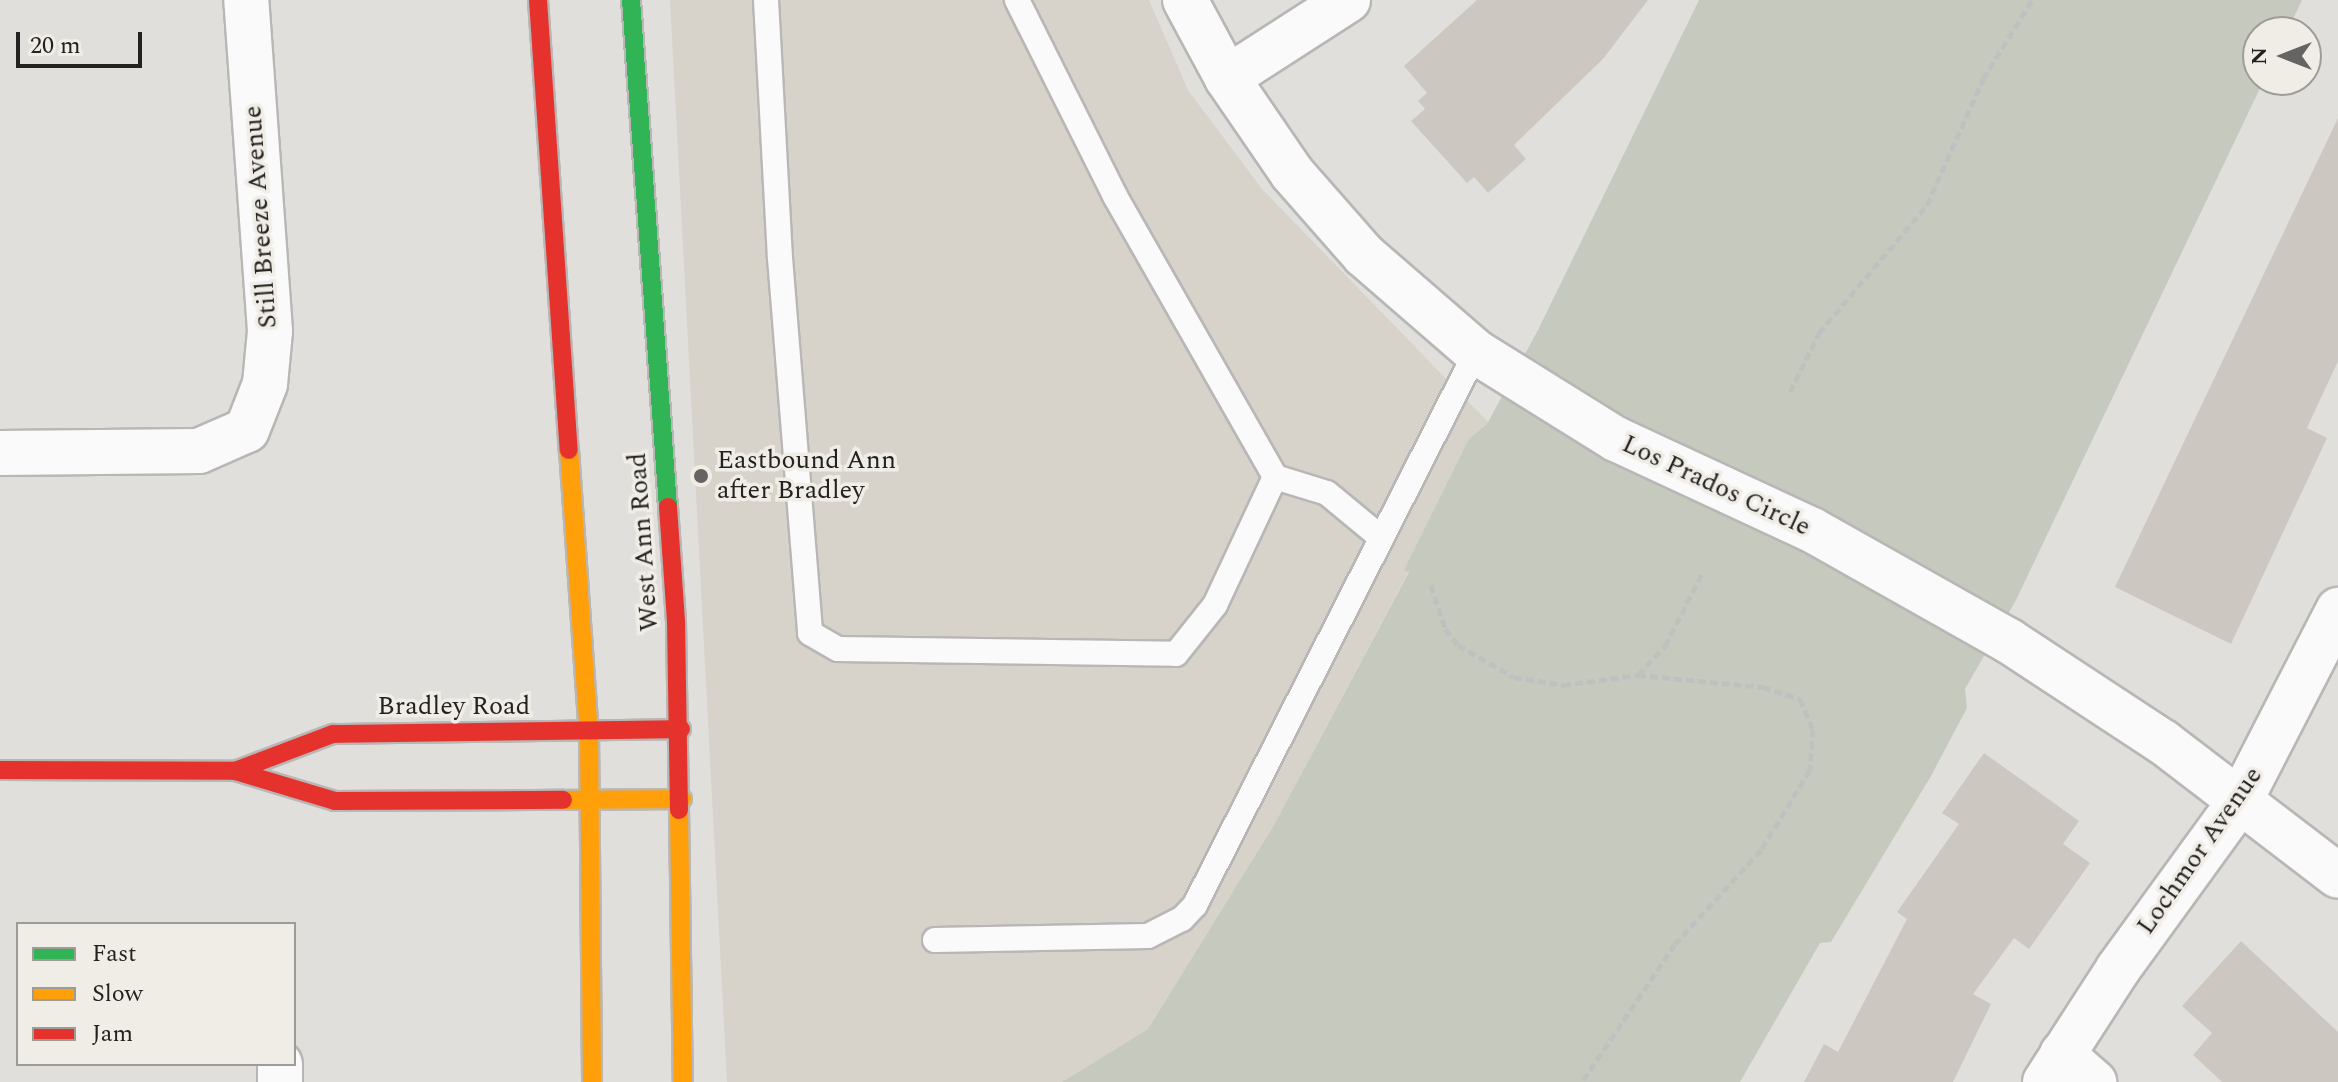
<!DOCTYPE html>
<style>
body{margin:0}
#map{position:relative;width:2338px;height:1082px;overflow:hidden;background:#e1dfdc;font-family:Spectral,serif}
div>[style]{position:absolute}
.built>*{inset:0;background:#d7d2ca}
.green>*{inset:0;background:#c6cabe}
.building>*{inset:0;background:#ccc8c1}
.path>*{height:5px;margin-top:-2.5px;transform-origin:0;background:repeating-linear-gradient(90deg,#c0c0bf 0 8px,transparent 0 12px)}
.roads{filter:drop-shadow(2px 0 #b9b7b6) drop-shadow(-2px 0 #b9b7b6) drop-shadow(0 2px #b9b7b6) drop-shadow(0 -2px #b9b7b6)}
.lane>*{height:24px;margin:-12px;padding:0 12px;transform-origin:12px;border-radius:12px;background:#fafafa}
.street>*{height:44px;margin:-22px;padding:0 22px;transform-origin:22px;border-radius:22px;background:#fafafa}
.fast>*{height:18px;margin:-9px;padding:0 9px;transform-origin:9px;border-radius:9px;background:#30b455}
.slow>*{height:18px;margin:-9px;padding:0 9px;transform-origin:9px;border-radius:9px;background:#ff9f0a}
.jam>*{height:18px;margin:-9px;padding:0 9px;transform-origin:9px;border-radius:9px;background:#e5322d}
.dots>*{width:22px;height:22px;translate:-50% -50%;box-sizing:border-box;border:4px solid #f0ede7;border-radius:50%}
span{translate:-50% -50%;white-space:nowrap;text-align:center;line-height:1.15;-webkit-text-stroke:7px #f0ede7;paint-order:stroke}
.street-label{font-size:26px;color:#232220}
.poi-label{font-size:26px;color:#232220}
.left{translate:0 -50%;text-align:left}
.legend{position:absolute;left:16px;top:922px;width:280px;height:144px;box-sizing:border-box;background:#f0ede7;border:2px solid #9e9c97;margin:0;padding:10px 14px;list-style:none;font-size:24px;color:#232220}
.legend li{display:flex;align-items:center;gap:16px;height:40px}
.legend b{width:40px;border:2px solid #9e9c97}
.north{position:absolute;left:2242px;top:16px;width:80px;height:80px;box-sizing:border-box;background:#f0ede7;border:2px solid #9e9c97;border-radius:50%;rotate:270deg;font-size:22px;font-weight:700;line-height:32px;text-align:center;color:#232220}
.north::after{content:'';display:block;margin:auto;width:28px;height:36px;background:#666462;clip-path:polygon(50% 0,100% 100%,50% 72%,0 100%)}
.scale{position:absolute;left:16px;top:32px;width:126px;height:36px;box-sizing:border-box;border:4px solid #232220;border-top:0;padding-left:10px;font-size:24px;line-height:28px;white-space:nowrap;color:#232220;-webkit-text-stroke:6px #f0ede7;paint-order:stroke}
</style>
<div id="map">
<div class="built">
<div style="clip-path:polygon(670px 0,1149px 0,1188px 90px,1262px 189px,1488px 422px,1274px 825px,1148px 1029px,1062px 1082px,727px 1082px)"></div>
</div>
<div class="green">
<div style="clip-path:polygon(1699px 0,2302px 0,2287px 32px,2258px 32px,2258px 80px,2264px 80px,2016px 600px,1965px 689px,1967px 708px,1931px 776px,1831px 942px,1820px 943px,1740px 1082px,1062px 1082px,1148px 1029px,1274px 825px,1409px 572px,1404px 570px,1469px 439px,1487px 424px,1538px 330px)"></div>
</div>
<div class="building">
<div style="clip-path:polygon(1477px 0,1648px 0,1603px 59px,1514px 145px,1526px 159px,1488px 193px,1474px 177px,1467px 183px,1411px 121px,1425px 109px,1418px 101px,1427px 93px,1404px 66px)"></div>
<div style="clip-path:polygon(2338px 118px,2338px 361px,2307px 428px,2327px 438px,2231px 644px,2115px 587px)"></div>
<div style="clip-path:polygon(1984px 753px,2079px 821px,2063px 844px,2090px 863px,2029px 949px,2014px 938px,1973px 994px,1991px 1004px,1953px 1082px,1804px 1082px,1824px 1044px,1838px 1052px,1907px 919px,1897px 912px,1959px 824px,1942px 813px)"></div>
<div style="clip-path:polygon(2241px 941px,2338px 1032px,2338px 1082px,2222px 1082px,2193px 1055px,2212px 1033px,2182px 1006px)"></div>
</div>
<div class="path">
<div style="left:1790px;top:392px;width:66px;rotate:-63.8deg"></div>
<div style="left:1819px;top:333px;width:167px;rotate:-49.8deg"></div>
<div style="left:1927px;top:205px;width:138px;rotate:-66deg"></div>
<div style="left:1983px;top:79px;width:93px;rotate:-58.2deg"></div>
<div style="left:1431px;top:585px;width:46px;rotate:72.3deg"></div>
<div style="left:1445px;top:629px;width:21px;rotate:51deg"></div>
<div style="left:1458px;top:645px;width:64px;rotate:29.7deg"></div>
<div style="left:1514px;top:677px;width:50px;rotate:9.3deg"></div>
<div style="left:1563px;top:685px;width:76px;rotate:-7.6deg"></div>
<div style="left:1638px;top:675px;width:126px;rotate:5.5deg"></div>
<div style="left:1763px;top:687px;width:39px;rotate:18deg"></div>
<div style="left:1800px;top:699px;width:33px;rotate:67deg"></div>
<div style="left:1813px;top:729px;width:41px;rotate:94.2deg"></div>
<div style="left:1810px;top:770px;width:94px;rotate:121.5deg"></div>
<div style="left:1761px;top:850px;width:127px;rotate:132.5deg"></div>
<div style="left:1675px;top:944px;width:166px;rotate:124deg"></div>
<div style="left:1638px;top:675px;width:40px;rotate:-47deg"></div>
<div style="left:1665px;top:646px;width:81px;rotate:-62.8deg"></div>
</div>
<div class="roads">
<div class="lane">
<div style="left:766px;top:0;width:258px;rotate:86.9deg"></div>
<div style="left:780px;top:258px;width:376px;rotate:85.4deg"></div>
<div style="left:810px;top:633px;width:32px;rotate:30deg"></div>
<div style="left:838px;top:649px;width:338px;rotate:0.8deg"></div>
<div style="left:1176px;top:654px;width:63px;rotate:-51.5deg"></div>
<div style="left:1215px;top:605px;width:141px;rotate:-64.9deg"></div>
<div style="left:1017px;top:0;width:219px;rotate:63.4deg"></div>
<div style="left:1115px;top:196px;width:323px;rotate:60.3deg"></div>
<div style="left:1275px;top:477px;width:54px;rotate:17.1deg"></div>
<div style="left:1327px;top:493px;width:67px;rotate:39.6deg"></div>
<div style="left:935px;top:940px;width:213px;rotate:-1.1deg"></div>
<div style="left:1148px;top:936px;width:38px;rotate:-27deg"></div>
<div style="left:1182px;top:919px;width:19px;rotate:-47deg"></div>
<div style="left:1195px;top:905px;width:620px;rotate:-63.06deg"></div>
</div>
<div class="street">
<div style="left:1185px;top:0;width:89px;rotate:61.7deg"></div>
<div style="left:1227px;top:78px;width:115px;rotate:55.6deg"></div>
<div style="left:1292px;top:173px;width:109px;rotate:48.7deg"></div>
<div style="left:1364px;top:255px;width:148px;rotate:40.9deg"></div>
<div style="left:1476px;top:352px;width:165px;rotate:31.9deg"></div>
<div style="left:1616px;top:439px;width:216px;rotate:24.9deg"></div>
<div style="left:1812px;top:530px;width:226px;rotate:29.4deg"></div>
<div style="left:2009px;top:641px;width:184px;rotate:33.3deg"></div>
<div style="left:2163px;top:742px;width:220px;rotate:37.4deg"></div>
<div style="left:1227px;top:78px;width:144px;rotate:-32.8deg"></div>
<div style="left:0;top:453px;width:199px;rotate:-0.6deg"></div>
<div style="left:199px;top:451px;width:52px;rotate:-23.6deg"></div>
<div style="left:247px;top:430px;width:49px;rotate:-68.6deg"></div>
<div style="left:265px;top:384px;width:53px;rotate:-84.6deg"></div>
<div style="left:270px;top:331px;width:332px;rotate:-94.1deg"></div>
<div style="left:2062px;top:1054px;width:43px;rotate:41.2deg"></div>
<div style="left:280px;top:1064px;width:18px;rotate:90deg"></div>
<div style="left:2045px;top:1082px;width:135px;rotate:-57.1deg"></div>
<div style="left:2118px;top:969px;width:208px;rotate:-54deg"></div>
<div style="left:2240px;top:801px;width:215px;rotate:-62.8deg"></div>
</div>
<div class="fast">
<div style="left:631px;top:0;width:508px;rotate:85.83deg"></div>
</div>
<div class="slow">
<div style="left:569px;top:450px;width:284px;rotate:86deg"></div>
<div style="left:589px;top:733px;width:349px;rotate:89.5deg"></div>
<div style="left:563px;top:800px;width:119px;rotate:-0.5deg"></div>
<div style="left:679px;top:810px;width:272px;rotate:89.2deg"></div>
</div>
<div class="jam">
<div style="left:538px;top:0;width:451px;rotate:86.1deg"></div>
<div style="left:668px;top:507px;width:114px;rotate:86deg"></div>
<div style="left:676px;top:621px;width:189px;rotate:89.1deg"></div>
<div style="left:0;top:770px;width:235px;rotate:0.2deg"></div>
<div style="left:235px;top:771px;width:104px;rotate:16.7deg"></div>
<div style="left:335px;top:801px;width:228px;rotate:-0.3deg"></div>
<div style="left:235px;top:771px;width:105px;rotate:-20.7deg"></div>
<div style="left:333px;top:734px;width:348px;rotate:-0.8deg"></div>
</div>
</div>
<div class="dots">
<div style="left:701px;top:476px;background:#666462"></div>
</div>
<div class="street-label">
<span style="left:261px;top:217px;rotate:-94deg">Still Breeze Avenue</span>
<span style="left:1716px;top:486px;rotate:25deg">Los Prados Circle</span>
<span style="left:644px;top:542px;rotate:-94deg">West Ann Road</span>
<span style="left:454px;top:707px">Bradley Road</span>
<span style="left:2200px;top:851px;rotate:-55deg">Lochmor Avenue</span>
</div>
<div class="poi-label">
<span class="left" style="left:717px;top:476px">Eastbound Ann<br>after Bradley</span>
</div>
<ul class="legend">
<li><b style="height:10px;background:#30b455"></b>Fast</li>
<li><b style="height:10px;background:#ff9f0a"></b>Slow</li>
<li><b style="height:10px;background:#e5322d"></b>Jam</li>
</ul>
<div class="north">N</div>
<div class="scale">20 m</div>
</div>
